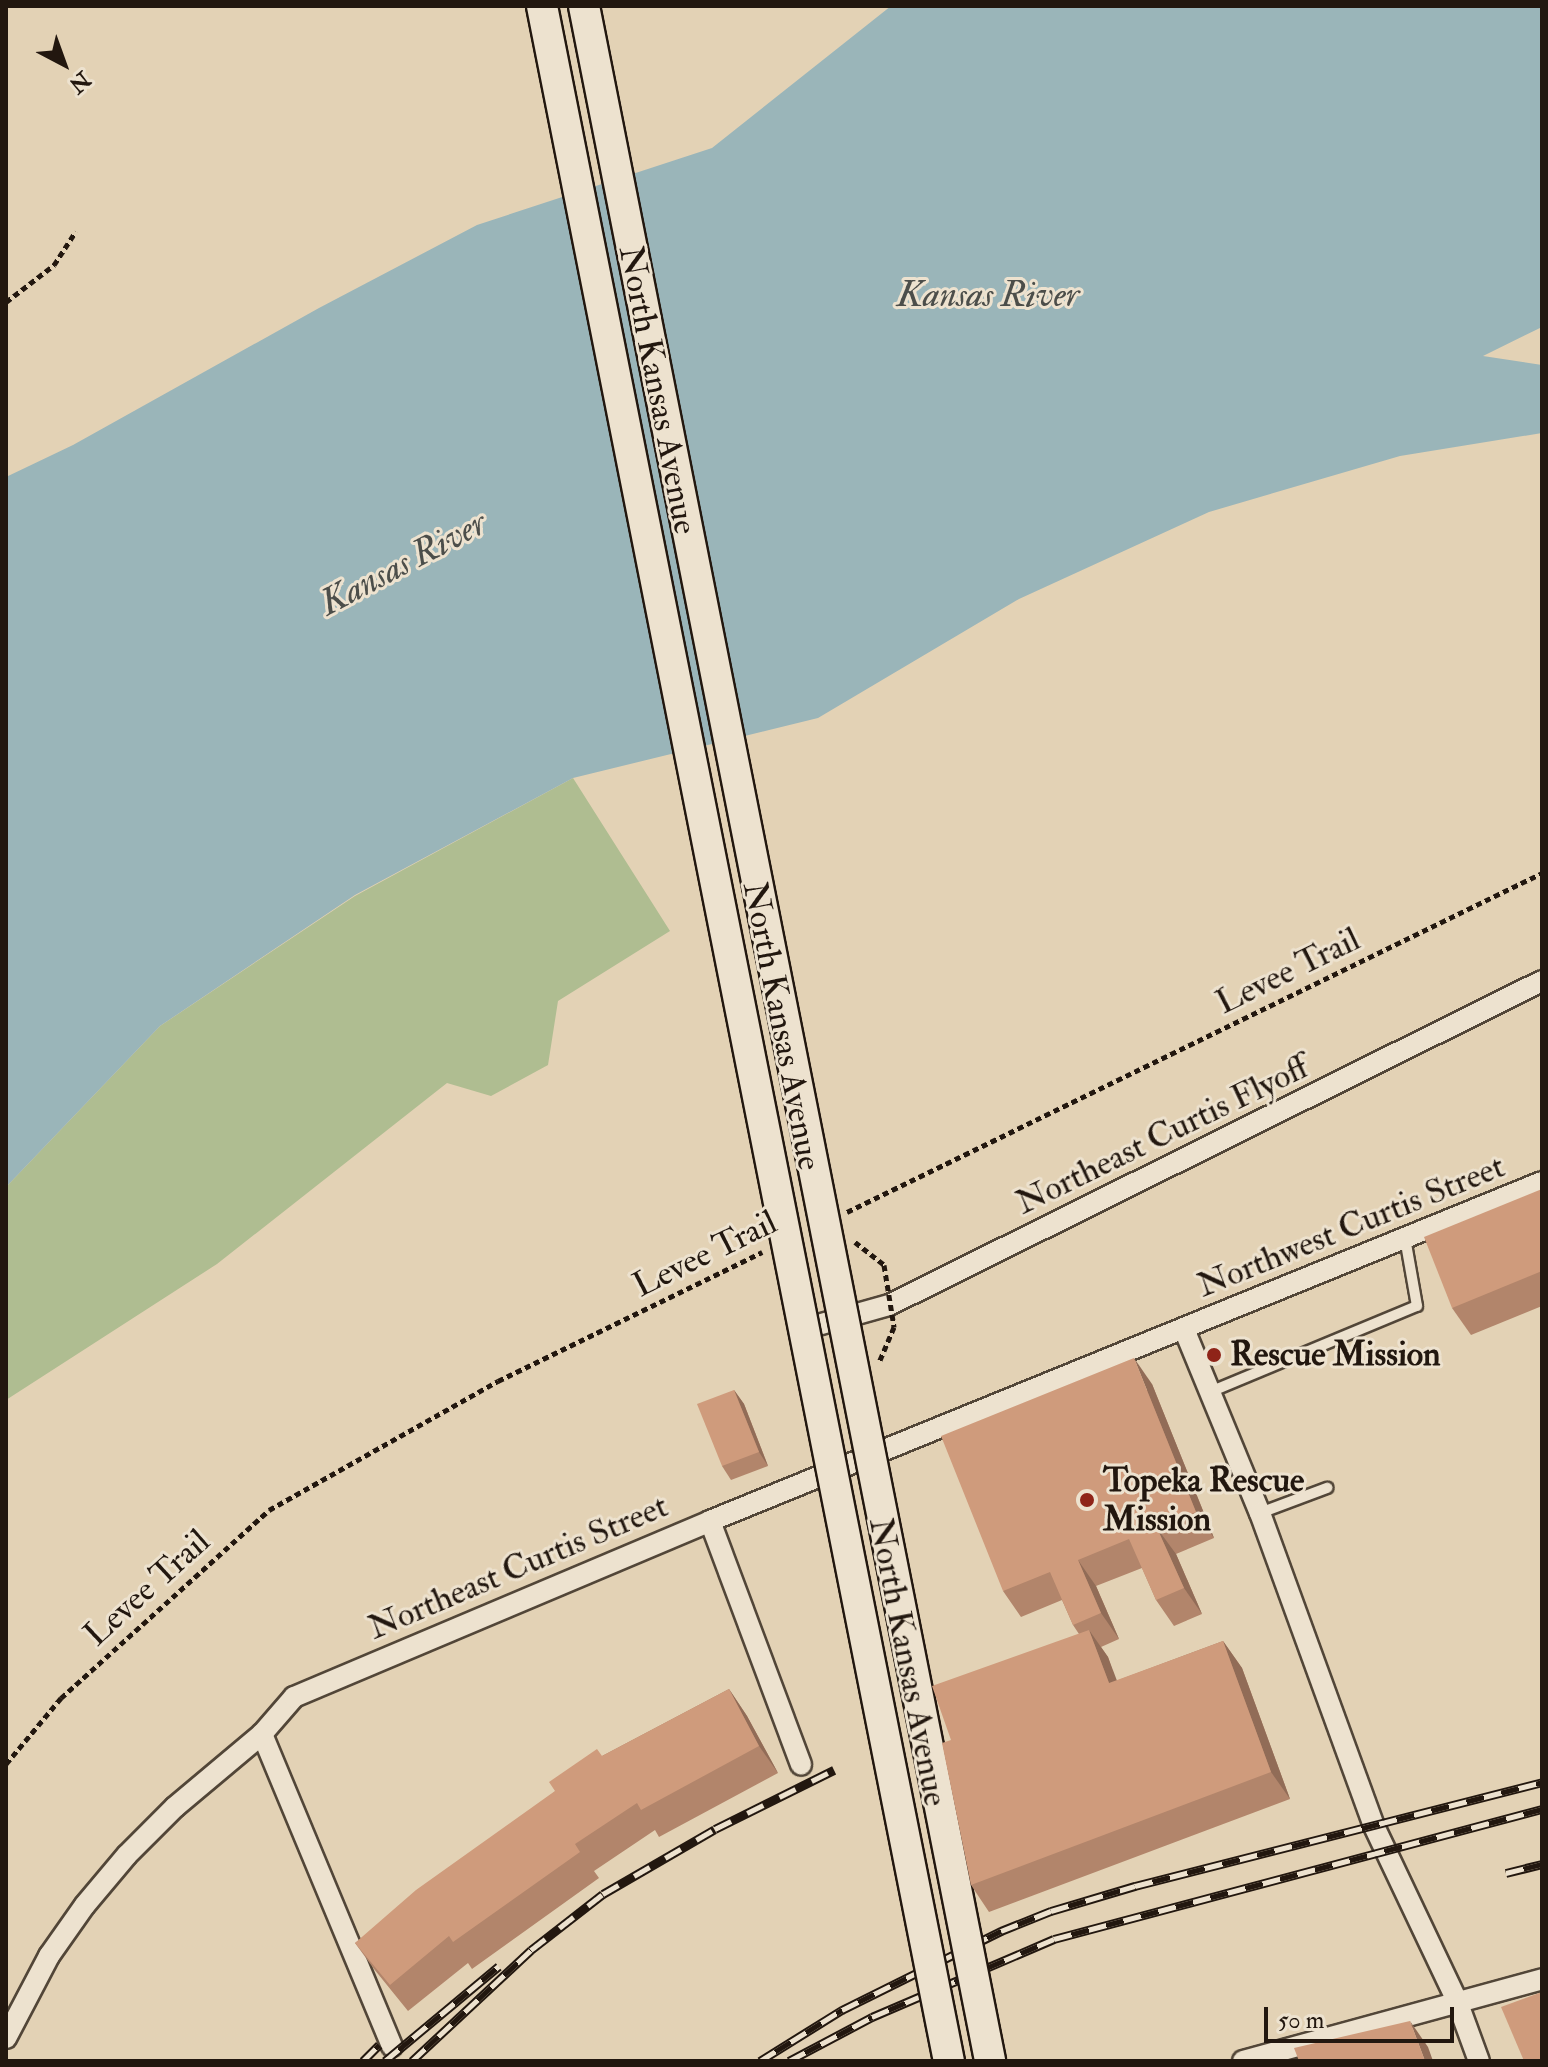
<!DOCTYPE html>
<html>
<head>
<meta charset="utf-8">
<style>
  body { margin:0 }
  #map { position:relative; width:1548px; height:2067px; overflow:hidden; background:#e3d2b5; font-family:"IM FELL Double Pica",serif }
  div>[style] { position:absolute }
  .green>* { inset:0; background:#afbd91 }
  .water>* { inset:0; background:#9ab5b9 }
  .path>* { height:5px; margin-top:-2.5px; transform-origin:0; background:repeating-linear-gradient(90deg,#22170f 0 6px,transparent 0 10px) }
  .roads { filter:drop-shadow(2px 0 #524638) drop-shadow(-2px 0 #524638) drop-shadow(0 2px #524638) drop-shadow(0 -2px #524638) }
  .service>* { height:10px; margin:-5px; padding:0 5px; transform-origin:5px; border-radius:5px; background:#ede2cf }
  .minor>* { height:20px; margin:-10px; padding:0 10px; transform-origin:10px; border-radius:10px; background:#ede2cf }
  .rail>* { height:9px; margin-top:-4.5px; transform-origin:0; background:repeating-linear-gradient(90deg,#ede2cf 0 18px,#22170f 0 36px); box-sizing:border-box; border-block:2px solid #22170f }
  .path-bridge>* { height:5px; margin-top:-2.5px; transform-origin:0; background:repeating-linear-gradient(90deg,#22170f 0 6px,transparent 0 10px) }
  .bridges { filter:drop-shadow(2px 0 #22170f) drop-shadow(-2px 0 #22170f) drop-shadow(0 2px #22170f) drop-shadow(0 -2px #22170f) }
  .secondary-bridge>* { height:30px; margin:-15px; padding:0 15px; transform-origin:15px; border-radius:15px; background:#ede2cf }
  .wall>* { inset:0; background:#b2856b }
  .shaded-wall>* { inset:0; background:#916c57 }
  .building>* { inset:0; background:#cf9b7c }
  .dots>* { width:22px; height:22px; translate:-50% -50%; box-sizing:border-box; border:4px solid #ede2cf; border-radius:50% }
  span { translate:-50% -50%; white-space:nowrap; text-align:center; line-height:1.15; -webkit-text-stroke:6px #ede2cf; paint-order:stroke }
  .street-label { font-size:34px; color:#22170f }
  .poi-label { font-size:34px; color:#22170f; font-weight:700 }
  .left { translate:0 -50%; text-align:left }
  .water-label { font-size:36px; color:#4c4e4a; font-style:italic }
  .frame { position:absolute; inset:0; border:8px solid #22170f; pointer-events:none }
  .north { position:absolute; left:24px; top:24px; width:80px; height:80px; -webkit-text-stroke:6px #ede2cf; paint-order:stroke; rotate:139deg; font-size:22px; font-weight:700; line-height:32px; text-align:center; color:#22170f }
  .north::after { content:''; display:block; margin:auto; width:28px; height:36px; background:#22170f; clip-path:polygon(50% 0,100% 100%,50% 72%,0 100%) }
  .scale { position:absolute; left:1264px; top:2007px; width:190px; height:36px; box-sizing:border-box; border:4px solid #22170f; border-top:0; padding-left:10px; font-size:24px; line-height:28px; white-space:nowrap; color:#22170f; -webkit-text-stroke:6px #ede2cf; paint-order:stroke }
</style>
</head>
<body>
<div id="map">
  <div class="green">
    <div style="clip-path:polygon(573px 778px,670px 931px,558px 1001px,548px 1065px,491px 1096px,447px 1083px,217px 1264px,6px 1400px,6px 1187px,160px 1026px,355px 896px)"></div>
  </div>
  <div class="water">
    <div style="clip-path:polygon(891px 6px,1542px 6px,1542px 327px,1483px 356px,1542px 365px,1542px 433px,1400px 456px,1209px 512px,1019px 599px,818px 718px,573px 778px,355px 895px,160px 1026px,6px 1187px,6px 477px,73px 445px,319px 308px,477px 225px,712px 148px)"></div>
  </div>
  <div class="path">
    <div style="left:6px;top:302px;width:61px;rotate:-37.6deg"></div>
    <div style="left:54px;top:265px;width:40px;rotate:-57.1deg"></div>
    <div style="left:847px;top:1212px;width:773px;rotate:-26deg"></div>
    <div style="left:6px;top:1764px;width:86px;rotate:-50.2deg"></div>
    <div style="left:61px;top:1698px;width:280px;rotate:-42.1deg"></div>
    <div style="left:269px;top:1510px;width:263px;rotate:-29.4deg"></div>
    <div style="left:498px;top:1381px;width:294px;rotate:-26deg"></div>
  </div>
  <div class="roads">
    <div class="service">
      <div style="left:1210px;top:1392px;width:224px;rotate:-22.6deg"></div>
      <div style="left:1417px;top:1306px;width:69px;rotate:-100deg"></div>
      <div style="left:1260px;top:1513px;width:72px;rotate:-20.5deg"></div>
    </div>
    <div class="minor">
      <div style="left:804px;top:1329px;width:88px;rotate:-15.8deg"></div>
      <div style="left:889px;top:1305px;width:729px;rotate:-26.39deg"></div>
      <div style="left:1184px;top:1329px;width:199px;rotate:67.6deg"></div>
      <div style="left:1260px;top:1513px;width:331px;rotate:70deg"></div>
      <div style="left:1373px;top:1824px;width:196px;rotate:64.6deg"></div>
      <div style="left:1457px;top:2001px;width:64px;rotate:69.9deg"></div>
      <div style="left:710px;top:1521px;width:260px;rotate:69.5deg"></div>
      <div style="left:262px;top:1734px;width:338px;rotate:67.4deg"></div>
      <div style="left:6px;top:2038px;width:93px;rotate:-62.3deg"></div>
      <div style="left:49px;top:1956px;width:62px;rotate:-54.8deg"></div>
      <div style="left:85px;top:1905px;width:65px;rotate:-50deg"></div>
      <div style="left:127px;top:1855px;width:68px;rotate:-45deg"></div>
      <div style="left:175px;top:1807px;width:114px;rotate:-40deg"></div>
      <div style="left:262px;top:1734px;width:49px;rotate:-49.1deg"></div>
      <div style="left:294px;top:1697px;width:452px;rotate:-22.9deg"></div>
      <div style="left:710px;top:1521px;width:898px;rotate:-22.17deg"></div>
      <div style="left:1243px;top:2061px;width:310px;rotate:-15.3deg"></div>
    </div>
  </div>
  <div class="rail">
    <div style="left:1506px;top:1873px;width:37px;rotate:-14deg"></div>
    <div style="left:363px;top:2061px;width:23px;rotate:-45deg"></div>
    <div style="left:385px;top:2061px;width:148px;rotate:-39.8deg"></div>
    <div style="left:412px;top:2061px;width:163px;rotate:-43deg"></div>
    <div style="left:531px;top:1950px;width:91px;rotate:-37.9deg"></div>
    <div style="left:603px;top:1894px;width:129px;rotate:-30.1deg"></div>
    <div style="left:715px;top:1829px;width:133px;rotate:-26.4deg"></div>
    <div style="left:760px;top:2061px;width:97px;rotate:-31.9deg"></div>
    <div style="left:842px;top:2010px;width:178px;rotate:-26.4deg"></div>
    <div style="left:1001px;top:1931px;width:54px;rotate:-21.8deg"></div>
    <div style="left:1051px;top:1911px;width:88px;rotate:-16.6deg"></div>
    <div style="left:1135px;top:1886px;width:420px;rotate:-14.3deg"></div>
    <div style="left:789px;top:2061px;width:94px;rotate:-27.9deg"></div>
    <div style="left:872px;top:2017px;width:198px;rotate:-23.2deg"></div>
    <div style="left:1054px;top:1939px;width:505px;rotate:-14.92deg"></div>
  </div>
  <div class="path-bridge">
    <div style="left:855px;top:1242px;width:37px;rotate:38deg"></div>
    <div style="left:884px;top:1265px;width:63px;rotate:80.8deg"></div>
    <div style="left:894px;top:1327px;width:38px;rotate:113deg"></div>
  </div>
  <div class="bridges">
    <div class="secondary-bridge">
      <div style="left:542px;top:6px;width:2095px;rotate:78.8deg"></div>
      <div style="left:584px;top:6px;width:2095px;rotate:78.82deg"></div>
    </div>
  </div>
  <div class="wall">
    <div style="clip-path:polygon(1542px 1189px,1542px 1306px,1471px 1335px,1452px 1308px)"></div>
    <div style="clip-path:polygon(1152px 1384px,1214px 1538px,1176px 1554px,1202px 1614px,1174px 1626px,1156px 1600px,1142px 1568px,1096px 1586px,1119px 1639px,1101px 1647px,1108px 1657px,1116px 1681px,1223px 1641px,1242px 1668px,1290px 1799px,989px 1912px,971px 1885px,951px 1740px,1079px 1634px,1073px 1625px,1062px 1600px,1021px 1617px,1003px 1591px)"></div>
    <div style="clip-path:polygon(734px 1390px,744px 1404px,768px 1466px,731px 1480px,722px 1466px)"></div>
    <div style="clip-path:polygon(729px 1689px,747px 1716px,778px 1773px,659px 1837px,655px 1830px,594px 1871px,599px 1878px,472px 1969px,468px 1963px,408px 2011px,374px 1969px,355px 1943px,602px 1756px)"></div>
  </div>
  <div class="shaded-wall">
    <div style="clip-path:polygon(1134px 1358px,1152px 1384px,1214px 1538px,1196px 1512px)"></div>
    <div style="clip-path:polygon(734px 1390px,744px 1404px,768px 1466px,759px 1452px)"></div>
    <div style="clip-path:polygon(1157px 1528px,1176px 1554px,1202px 1614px,1184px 1588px)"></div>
    <div style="clip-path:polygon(1078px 1560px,1096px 1586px,1119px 1639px,1101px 1613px)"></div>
    <div style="clip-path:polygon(1089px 1630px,1108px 1657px,1128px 1710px,1109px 1683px)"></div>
    <div style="clip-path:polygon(1223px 1641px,1242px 1668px,1290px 1799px,1271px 1772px)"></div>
    <div style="clip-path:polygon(729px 1689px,747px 1716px,778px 1773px,759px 1746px)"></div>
    <div style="clip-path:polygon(1410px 2021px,1428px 2047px,1433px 2061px,1425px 2061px)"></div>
  </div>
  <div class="building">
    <div style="clip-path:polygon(1542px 1189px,1542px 1271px,1452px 1308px,1424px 1237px)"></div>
    <div style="clip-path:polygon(1134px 1358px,1196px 1512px,1157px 1528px,1184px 1588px,1156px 1600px,1129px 1539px,1078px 1560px,1101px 1613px,1073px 1625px,1050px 1572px,1003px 1591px,941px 1436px)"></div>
    <div style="clip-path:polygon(734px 1390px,759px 1452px,722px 1466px,697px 1404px)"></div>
    <div style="clip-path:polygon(1089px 1630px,1109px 1683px,1223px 1641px,1271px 1772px,971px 1885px,942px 1743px,951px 1740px,932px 1686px)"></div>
    <div style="clip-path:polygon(729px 1689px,759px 1746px,641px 1810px,637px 1803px,575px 1844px,580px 1852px,453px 1942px,449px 1936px,390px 1985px,355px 1943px,416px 1890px,555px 1791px,549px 1782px,597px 1749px,602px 1756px)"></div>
    <div style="clip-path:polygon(1542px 1992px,1542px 2061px,1524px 2061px,1501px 2007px)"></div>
    <div style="clip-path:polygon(1410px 2021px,1425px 2061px,1299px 2061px,1294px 2048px)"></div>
  </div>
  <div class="dots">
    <div style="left:1214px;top:1355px;background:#8f2418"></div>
    <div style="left:1087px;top:1500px;background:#8f2418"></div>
  </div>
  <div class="street-label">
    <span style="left:658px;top:390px;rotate:79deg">North Kansas Avenue</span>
    <span style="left:1288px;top:971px;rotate:-26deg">Levee Trail</span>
    <span style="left:782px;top:1026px;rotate:79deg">North Kansas Avenue</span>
    <span style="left:1162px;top:1135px;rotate:-26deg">Northeast Curtis Flyoff</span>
    <span style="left:1351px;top:1226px;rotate:-22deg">Northwest Curtis Street</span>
    <span style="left:705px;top:1254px;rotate:-26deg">Levee Trail</span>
    <span style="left:518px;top:1567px;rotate:-23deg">Northeast Curtis Street</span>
    <span style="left:147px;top:1588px;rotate:-42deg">Levee Trail</span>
    <span style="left:908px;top:1662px;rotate:79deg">North Kansas Avenue</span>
  </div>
  <div class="poi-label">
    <span class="left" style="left:1230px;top:1355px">Rescue Mission</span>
    <span class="left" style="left:1103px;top:1500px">Topeka Rescue<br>Mission</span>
  </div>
  <div class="water-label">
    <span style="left:988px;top:295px">Kansas River</span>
    <span style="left:403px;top:563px;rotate:-28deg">Kansas River</span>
  </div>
  <div class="frame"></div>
  <div class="north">N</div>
  <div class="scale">50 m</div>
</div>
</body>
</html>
